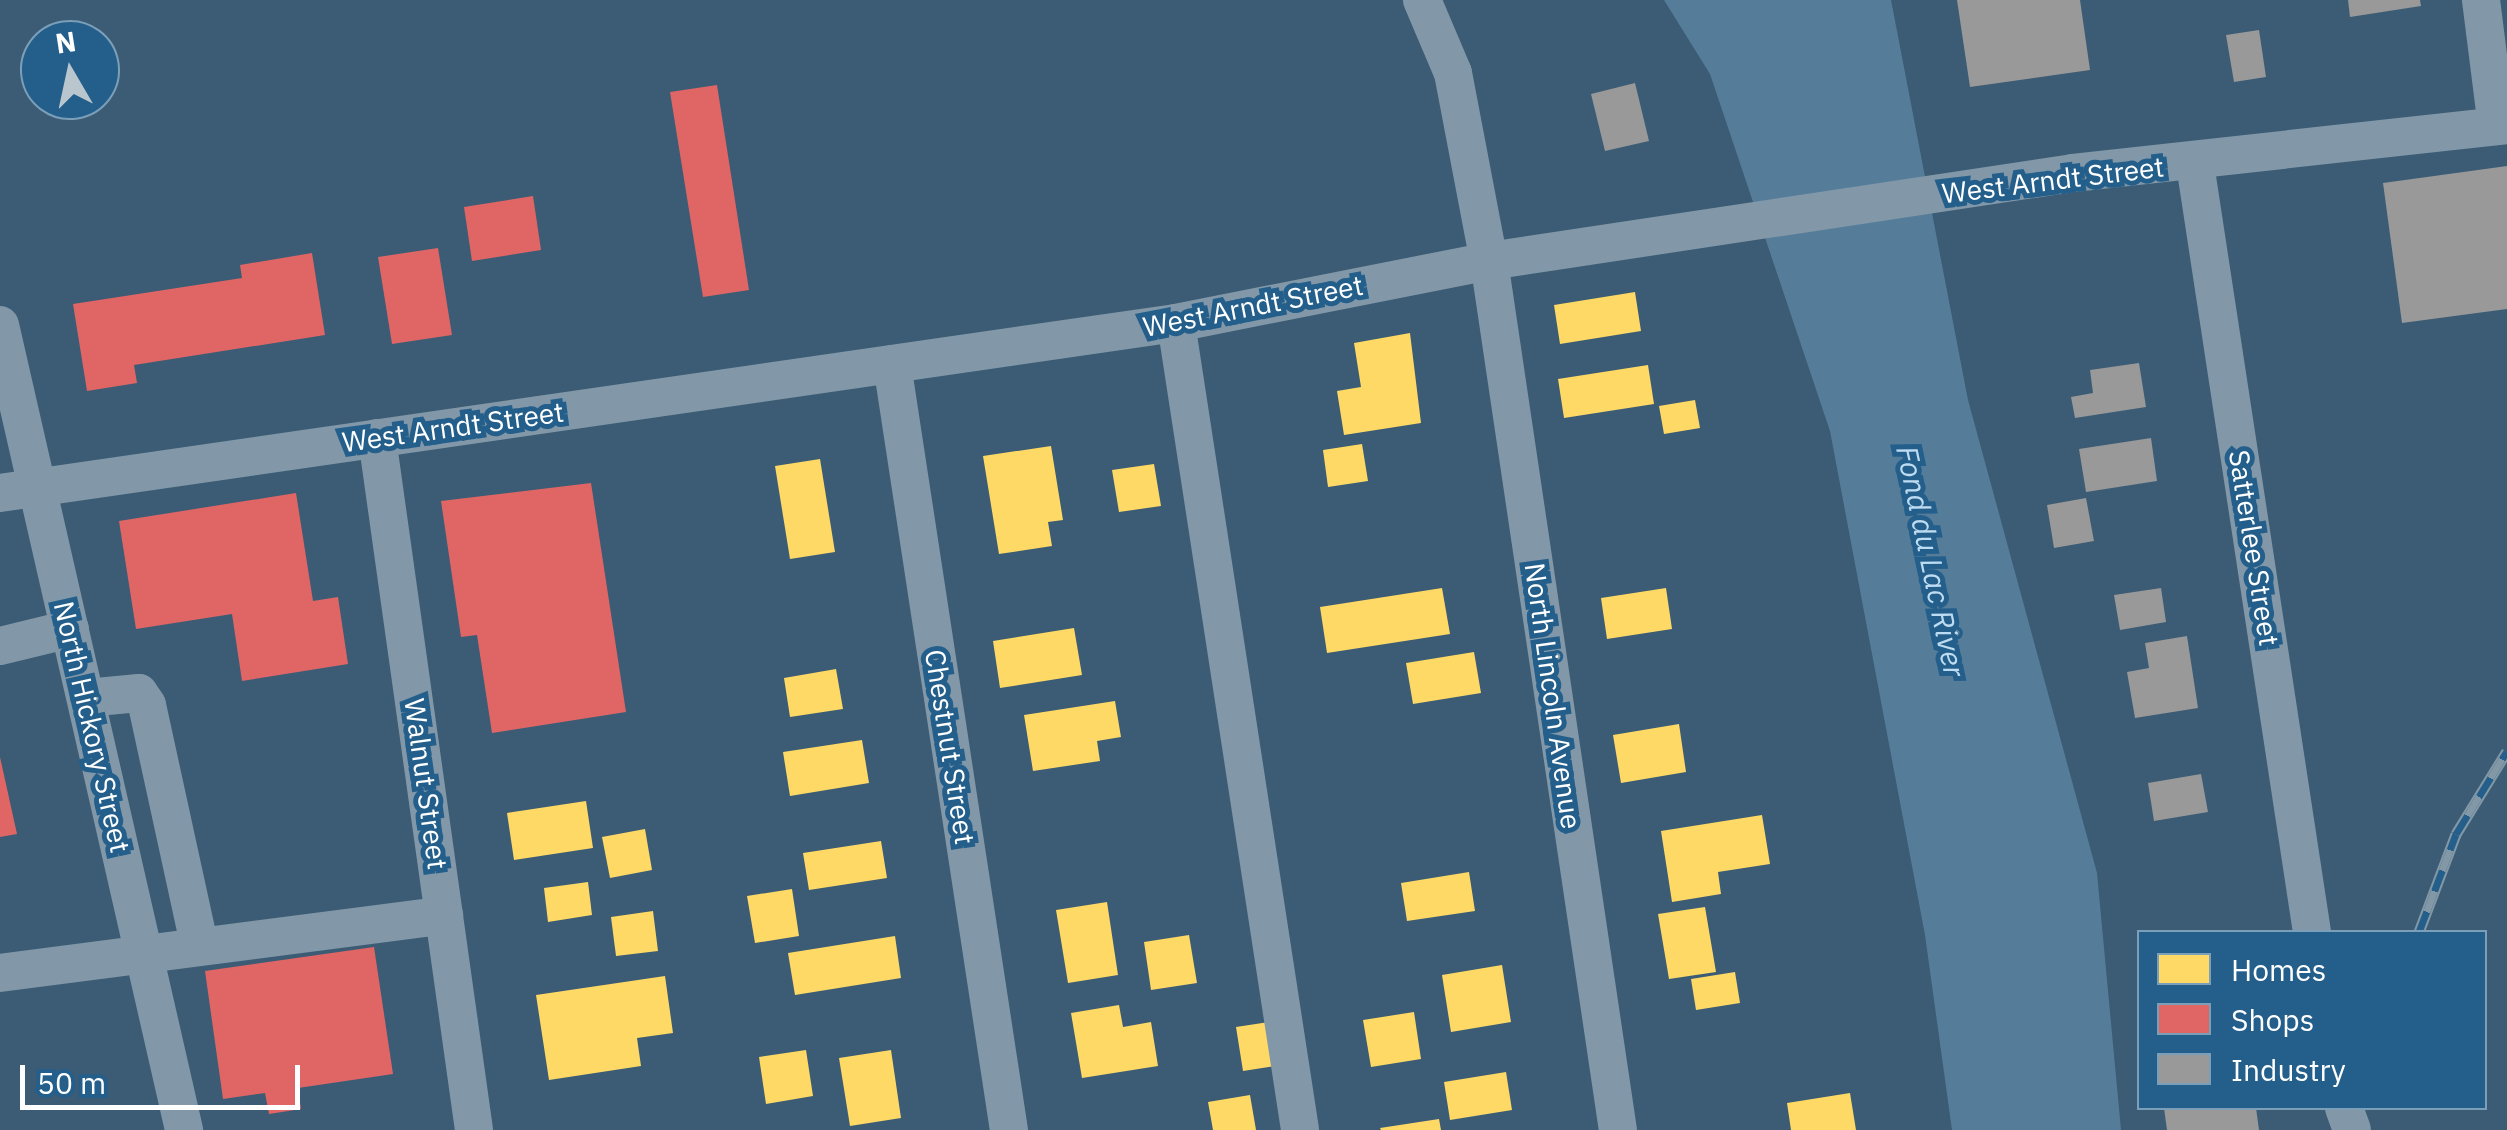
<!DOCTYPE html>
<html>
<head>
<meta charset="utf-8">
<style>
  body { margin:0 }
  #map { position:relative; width:2507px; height:1130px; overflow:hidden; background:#3b5c74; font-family:"IBM Plex Sans",sans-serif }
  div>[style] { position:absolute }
  .water>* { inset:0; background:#557d9a }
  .homes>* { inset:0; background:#ffd966 }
  .shops>* { inset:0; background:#e06666 }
  .industry>* { inset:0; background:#999 }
  .minor>* { height:38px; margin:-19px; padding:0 19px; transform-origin:19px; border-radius:19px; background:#8298a8 }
  .rail>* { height:11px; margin-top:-5.5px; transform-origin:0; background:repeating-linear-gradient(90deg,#245f8b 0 22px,#8298a7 0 44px); box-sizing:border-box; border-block:2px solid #8298a7 }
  span { translate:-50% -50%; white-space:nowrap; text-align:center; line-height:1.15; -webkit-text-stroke:10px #245f8b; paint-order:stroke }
  .street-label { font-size:28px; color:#fff }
  .water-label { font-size:30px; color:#bedcf1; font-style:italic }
  .legend { position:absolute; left:2137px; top:930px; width:350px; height:180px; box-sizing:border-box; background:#245f8b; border:2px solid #7c9fb9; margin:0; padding:12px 18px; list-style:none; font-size:30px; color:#fff }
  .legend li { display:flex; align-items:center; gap:20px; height:50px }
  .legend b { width:50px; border:2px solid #7c9fb9 }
  .north { position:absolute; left:20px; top:20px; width:100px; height:100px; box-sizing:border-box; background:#245f8b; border:2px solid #7c9fb9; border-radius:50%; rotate:351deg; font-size:28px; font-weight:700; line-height:40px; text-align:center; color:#fff }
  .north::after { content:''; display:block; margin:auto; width:35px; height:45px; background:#bac6ce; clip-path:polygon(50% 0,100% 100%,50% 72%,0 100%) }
  .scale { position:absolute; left:20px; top:1065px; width:280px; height:45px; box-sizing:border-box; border:5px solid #fff; border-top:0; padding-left:12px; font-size:30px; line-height:35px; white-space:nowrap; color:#fff; -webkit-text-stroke:8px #245f8b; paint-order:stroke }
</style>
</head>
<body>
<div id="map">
  <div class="water">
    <div style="clip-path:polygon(1664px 0,1891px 0,1968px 400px,2097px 873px,2121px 1130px,1952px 1130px,1925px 935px,1830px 431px,1710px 74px)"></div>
  </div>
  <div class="homes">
    <div style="clip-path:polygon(1635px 292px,1641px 331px,1560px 344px,1554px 305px)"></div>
    <div style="clip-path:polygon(1410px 333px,1421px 423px,1344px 435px,1337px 391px,1361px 387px,1354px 343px)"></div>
    <div style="clip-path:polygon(1648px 365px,1654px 404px,1564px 418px,1558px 379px)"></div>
    <div style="clip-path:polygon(1695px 400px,1700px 428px,1664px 434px,1659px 406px)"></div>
    <div style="clip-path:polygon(1362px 444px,1368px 481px,1328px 487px,1323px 450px)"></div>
    <div style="clip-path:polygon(1051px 446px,1063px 520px,1048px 522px,1052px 546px,999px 554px,983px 456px)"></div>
    <div style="clip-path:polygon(820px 459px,835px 552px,790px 559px,775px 466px)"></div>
    <div style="clip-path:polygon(1154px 464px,1161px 506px,1119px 512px,1112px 470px)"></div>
    <div style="clip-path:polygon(1442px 588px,1450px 634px,1327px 653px,1320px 607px)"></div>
    <div style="clip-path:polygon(1666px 588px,1672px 629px,1607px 639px,1601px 598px)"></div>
    <div style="clip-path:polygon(1074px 628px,1082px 675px,1000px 688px,993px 641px)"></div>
    <div style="clip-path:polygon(1474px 652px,1481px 693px,1413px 704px,1406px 663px)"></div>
    <div style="clip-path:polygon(836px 669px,843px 709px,790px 717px,784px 678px)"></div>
    <div style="clip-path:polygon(1115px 701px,1121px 737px,1097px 741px,1100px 761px,1033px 771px,1024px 715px)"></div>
    <div style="clip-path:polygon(1679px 724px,1686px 772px,1621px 783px,1613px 735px)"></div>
    <div style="clip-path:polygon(862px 740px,869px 783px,790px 796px,783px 752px)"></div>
    <div style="clip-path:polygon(586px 801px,593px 848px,514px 860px,507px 813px)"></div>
    <div style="clip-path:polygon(1762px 815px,1770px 864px,1718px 872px,1721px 894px,1672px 902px,1661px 831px)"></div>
    <div style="clip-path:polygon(645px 829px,652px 870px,610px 878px,602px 837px)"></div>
    <div style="clip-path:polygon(881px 841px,887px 878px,809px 890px,803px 853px)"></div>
    <div style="clip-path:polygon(1469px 872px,1475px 911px,1407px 921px,1401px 883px)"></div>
    <div style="clip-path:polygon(588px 882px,592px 915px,548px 922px,544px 888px)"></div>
    <div style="clip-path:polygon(792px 889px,799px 936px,755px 943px,747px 896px)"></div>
    <div style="clip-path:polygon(1107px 902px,1118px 975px,1068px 983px,1056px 910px)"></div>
    <div style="clip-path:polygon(1705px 907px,1716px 972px,1669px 979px,1658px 914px)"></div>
    <div style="clip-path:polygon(653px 911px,658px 951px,616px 956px,611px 917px)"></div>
    <div style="clip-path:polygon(1189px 935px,1197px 983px,1151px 990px,1144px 942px)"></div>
    <div style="clip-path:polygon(895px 936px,901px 978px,795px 995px,788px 953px)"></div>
    <div style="clip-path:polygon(1502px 965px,1511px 1022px,1451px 1032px,1442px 975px)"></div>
    <div style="clip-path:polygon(1735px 972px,1740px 1003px,1696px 1010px,1691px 979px)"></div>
    <div style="clip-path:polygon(665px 976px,673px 1033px,637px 1038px,641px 1066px,549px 1080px,536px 995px)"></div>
    <div style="clip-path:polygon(1119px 1005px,1123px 1027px,1151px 1022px,1158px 1066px,1082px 1078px,1071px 1013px)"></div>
    <div style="clip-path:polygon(1414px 1012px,1421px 1059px,1371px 1067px,1363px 1020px)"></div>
    <div style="clip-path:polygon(1269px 1022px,1276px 1066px,1243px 1071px,1236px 1027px)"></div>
    <div style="clip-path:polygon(806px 1050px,813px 1096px,766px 1104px,759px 1057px)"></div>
    <div style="clip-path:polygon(891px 1050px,901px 1118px,850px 1126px,839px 1058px)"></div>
    <div style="clip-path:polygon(1506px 1072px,1512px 1110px,1450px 1120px,1444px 1082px)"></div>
    <div style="clip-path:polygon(1850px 1093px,1856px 1130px,1791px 1130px,1787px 1103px)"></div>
    <div style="clip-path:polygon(1250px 1095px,1256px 1130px,1213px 1130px,1208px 1102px)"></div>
    <div style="clip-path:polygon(1439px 1119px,1441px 1130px,1381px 1130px,1380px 1128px)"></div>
  </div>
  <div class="shops">
    <div style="clip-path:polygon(717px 85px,749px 290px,703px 297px,670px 92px)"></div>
    <div style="clip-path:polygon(533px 196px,541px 250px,472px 261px,464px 207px)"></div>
    <div style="clip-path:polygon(438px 248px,452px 335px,392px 344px,378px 257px)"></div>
    <div style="clip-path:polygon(312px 253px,325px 335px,134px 365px,137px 383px,87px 391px,73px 304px,242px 278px,240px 265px)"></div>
    <div style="clip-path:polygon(591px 483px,626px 712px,492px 733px,477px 635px,461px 637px,441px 501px)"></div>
    <div style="clip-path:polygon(296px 493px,313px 601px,338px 597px,348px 664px,242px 681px,232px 614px,136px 629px,119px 521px)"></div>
    <div style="clip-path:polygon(0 757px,17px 834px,0 837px)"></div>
    <div style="clip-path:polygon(374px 947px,393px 1074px,298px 1088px,301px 1109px,269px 1114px,265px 1093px,223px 1099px,205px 971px)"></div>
  </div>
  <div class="industry">
    <div style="clip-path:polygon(1957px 0,2080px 0,2090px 70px,1970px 87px)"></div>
    <div style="clip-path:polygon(2348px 0,2420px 0,2421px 6px,2350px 17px)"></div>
    <div style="clip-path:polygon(2259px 30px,2266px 77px,2234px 82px,2226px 35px)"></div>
    <div style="clip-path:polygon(1635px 83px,1649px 141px,1605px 151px,1591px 94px)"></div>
    <div style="clip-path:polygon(2507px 166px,2507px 309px,2402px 323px,2383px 183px)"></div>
    <div style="clip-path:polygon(2139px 363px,2146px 407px,2075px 418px,2071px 397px,2093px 393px,2090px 370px)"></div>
    <div style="clip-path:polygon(2151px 438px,2157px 481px,2086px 492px,2079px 449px)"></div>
    <div style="clip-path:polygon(2086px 498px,2094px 541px,2054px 548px,2047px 505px)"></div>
    <div style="clip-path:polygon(2161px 588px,2166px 622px,2120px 630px,2114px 595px)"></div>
    <div style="clip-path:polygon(2187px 636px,2198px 708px,2135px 718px,2127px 672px,2149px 668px,2145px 643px)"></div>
    <div style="clip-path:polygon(2201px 774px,2208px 812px,2154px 821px,2148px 783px)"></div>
    <div style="clip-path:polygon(2164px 1108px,2256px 1108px,2259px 1130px,2167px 1130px)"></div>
  </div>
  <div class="minor">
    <div style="left:1422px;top:0;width:79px;rotate:67deg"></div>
    <div style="left:1453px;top:73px;width:191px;rotate:79.2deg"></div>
    <div style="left:1489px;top:261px;width:879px;rotate:81.56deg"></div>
    <div style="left:2481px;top:0;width:127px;rotate:82.8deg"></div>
    <div style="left:2195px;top:164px;width:777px;rotate:81.34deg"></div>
    <div style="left:1176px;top:323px;width:816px;rotate:81.26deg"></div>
    <div style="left:0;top:325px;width:826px;rotate:77.12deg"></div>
    <div style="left:892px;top:364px;width:775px;rotate:81.32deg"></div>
    <div style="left:377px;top:438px;width:699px;rotate:82.02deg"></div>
    <div style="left:0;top:493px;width:1188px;rotate:-8.23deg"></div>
    <div style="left:1176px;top:323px;width:319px;rotate:-11.2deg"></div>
    <div style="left:1489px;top:261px;width:591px;rotate:-8.57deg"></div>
    <div style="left:2073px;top:173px;width:437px;rotate:-6.3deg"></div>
    <div style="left:0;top:646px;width:72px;rotate:-13.7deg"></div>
    <div style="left:86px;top:698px;width:53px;rotate:-5.4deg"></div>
    <div style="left:139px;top:693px;width:14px;rotate:56deg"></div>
    <div style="left:147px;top:705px;width:245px;rotate:77.7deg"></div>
    <div style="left:0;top:973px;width:448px;rotate:-7.4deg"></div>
    <div style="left:2344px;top:1108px;width:23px;rotate:70deg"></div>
  </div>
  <div class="rail">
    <div style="left:2419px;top:932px;width:105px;rotate:-69.3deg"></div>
    <div style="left:2456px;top:834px;width:97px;rotate:-58.4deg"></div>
  </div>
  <div class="street-label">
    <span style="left:2053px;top:180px;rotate:-7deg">West Arndt Street</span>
    <span style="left:1253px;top:306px;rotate:-11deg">West Arndt Street</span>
    <span style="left:453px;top:427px;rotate:-8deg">West Arndt Street</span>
    <span style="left:2254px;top:548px;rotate:81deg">Satterlee Street</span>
    <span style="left:1553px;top:696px;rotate:82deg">North Lincoln Avenue</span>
    <span style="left:92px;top:727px;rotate:77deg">North Hickory Street</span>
    <span style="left:950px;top:747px;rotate:81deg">Chestnut Street</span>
    <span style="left:426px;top:784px;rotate:82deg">Walnut Street</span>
  </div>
  <div class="water-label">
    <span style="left:1931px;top:561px;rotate:78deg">Fond du Lac River</span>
  </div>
  <ul class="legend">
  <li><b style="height:28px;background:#ffd966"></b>Homes</li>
  <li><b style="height:28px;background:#e06666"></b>Shops</li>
  <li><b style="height:28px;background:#999"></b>Industry</li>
  </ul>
  <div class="north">N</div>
  <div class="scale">50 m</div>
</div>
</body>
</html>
